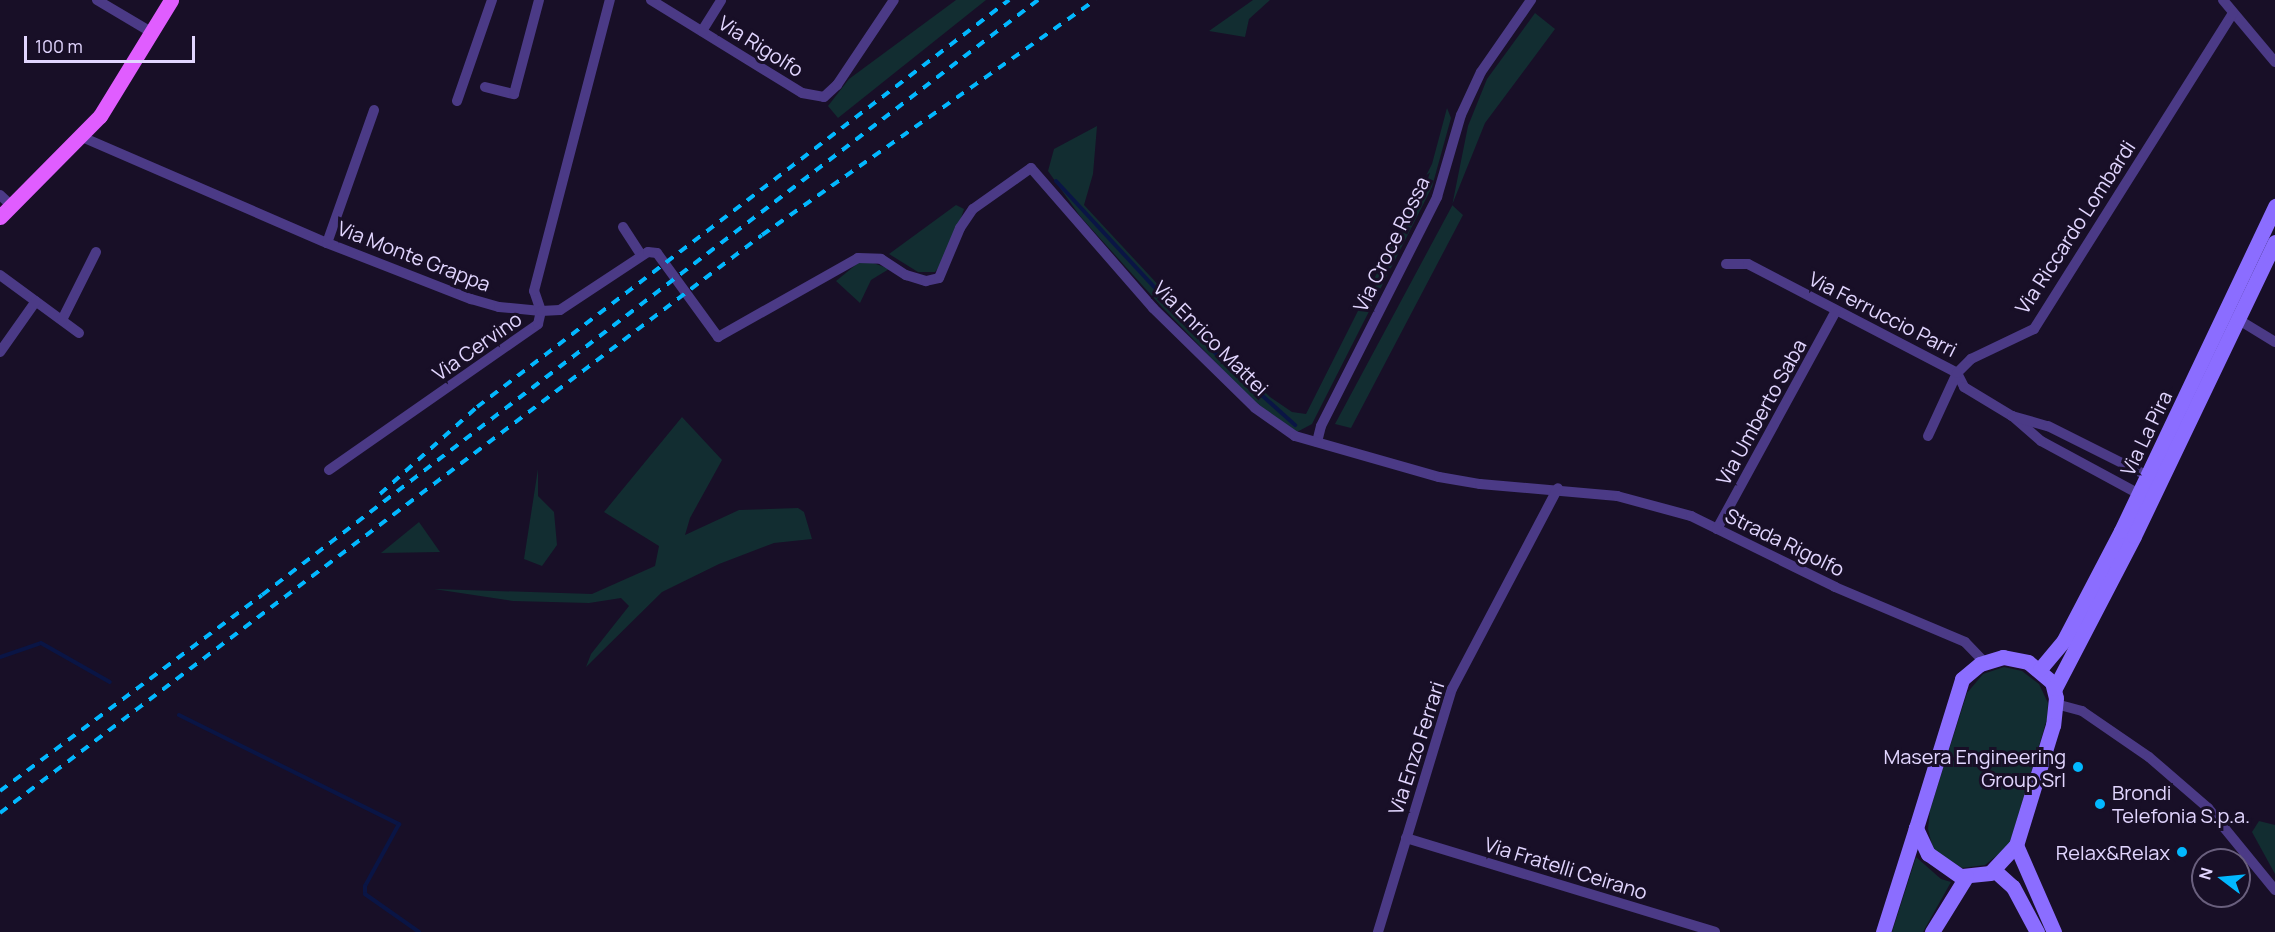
<!DOCTYPE html>
<html>
<head>
<meta charset="utf-8">
<style>
  body { margin:0 }
  #map { position:relative; width:2275px; height:932px; overflow:hidden; background:#180f27; font-family:Manrope,sans-serif }
  div>[style] { position:absolute }
  .green>* { inset:0; background:#122d31 }
  .stream>* { height:4px; margin:-2px; padding:0 2px; transform-origin:2px; border-radius:2px; background:#0a1545 }
  .street>* { height:10px; margin:-5px; padding:0 5px; transform-origin:5px; border-radius:5px; background:#4b3a86 }
  .secondary>* { height:15px; margin:-7.5px; padding:0 7.5px; transform-origin:7.5px; border-radius:7.5px; background:#8b6dff }
  .primary>* { height:15px; margin:-7.5px; padding:0 7.5px; transform-origin:7.5px; border-radius:7.5px; background:#e05dff }
  .rail>* { height:4px; margin-top:-2px; transform-origin:0; background:repeating-linear-gradient(90deg,#02b8ff 0 9px,transparent 0 17px) }
  .dots>* { width:16px; height:16px; translate:-50% -50%; box-sizing:border-box; border:3px solid #180f27; border-radius:50% }
  span { translate:-50% -50%; white-space:nowrap; text-align:center; line-height:1.15; -webkit-text-stroke:6px #180f27; paint-order:stroke }
  .street-label { font-size:20px; color:#e2d6ff }
  .poi-label { font-size:20px; color:#e2d6ff }
  .right { translate:-100% -50%; text-align:right }
  .left { translate:0 -50%; text-align:left }
  .north { position:absolute; left:2191px; top:848px; width:60px; height:60px; box-sizing:border-box; background:#180f27; border:2px solid #695f7d; border-radius:50%; rotate:286deg; font-size:16px; font-weight:700; line-height:24px; text-align:center; color:#e2d6ff }
  .north::after { content:''; display:block; margin:auto; width:21px; height:27px; background:#02b8ff; clip-path:polygon(50% 0,100% 100%,50% 72%,0 100%) }
  .scale { position:absolute; left:24px; top:36px; width:171px; height:27px; box-sizing:border-box; border:3px solid #e2d6ff; border-top:0; padding-left:8px; font-size:18px; line-height:21px; white-space:nowrap; color:#e2d6ff; -webkit-text-stroke:4px #180f27; paint-order:stroke }
</style>
</head>
<body>
<div id="map">
  <div class="green">
    <div style="clip-path:polygon(956px 0,986px 0,838px 118px,828px 106px,849px 79px)"></div>
    <div style="clip-path:polygon(1253px 0,1270px 0,1249px 19px,1245px 37px,1209px 31px)"></div>
    <div style="clip-path:polygon(1535px 13px,1555px 29px,1485px 123px,1452px 205px,1463px 215px,1351px 428px,1335px 424px,1452px 206px,1468px 126px,1487px 79px)"></div>
    <div style="clip-path:polygon(1447px 108px,1451px 118px,1432px 187px,1312px 424px,1295px 433px,1261px 409px,1161px 306px,1080px 216px,1048px 171px,1054px 149px,1097px 126px,1093px 174px,1084px 205px,1176px 304px,1270px 397px,1292px 412px,1306px 414px,1432px 164px)"></div>
    <div style="clip-path:polygon(956px 205px,964px 209px,949px 254px,935px 272px,918px 272px,889px 254px)"></div>
    <div style="clip-path:polygon(871px 262px,889px 269px,871px 280px,860px 303px,836px 281px,858px 263px)"></div>
    <div style="clip-path:polygon(682px 417px,722px 460px,690px 518px,685px 535px,739px 510px,798px 508px,804px 512px,812px 539px,774px 543px,719px 564px,662px 592px,586px 667px,591px 654px,629px 606px,621px 598px,589px 603px,513px 601px,434px 589px,592px 594px,655px 566px,659px 546px,604px 512px)"></div>
    <div style="clip-path:polygon(538px 469px,538px 496px,554px 512px,557px 545px,542px 566px,524px 559px)"></div>
    <div style="clip-path:polygon(419px 522px,440px 552px,381px 553px)"></div>
    <div style="clip-path:polygon(2004px 667px,2022px 671px,2039px 684px,2048px 703px,2047px 719px,2009px 846px,1985px 865px,1962px 868px,1933px 849px,1928px 829px,1930px 810px,1967px 693px,1983px 674px)"></div>
    <div style="clip-path:polygon(2259px 821px,2275px 825px,2275px 874px,2252px 832px)"></div>
    <div style="clip-path:polygon(1916px 857px,1941px 879px,1951px 882px,1923px 932px,1892px 932px)"></div>
  </div>
  <div class="stream">
    <div style="left:1056px;top:181px;width:237px;rotate:47.2deg"></div>
    <div style="left:1217px;top:355px;width:105px;rotate:41.9deg"></div>
    <div style="left:0;top:657px;width:43px;rotate:-18.9deg"></div>
    <div style="left:41px;top:643px;width:79px;rotate:29.5deg"></div>
    <div style="left:179px;top:715px;width:246px;rotate:26.4deg"></div>
    <div style="left:399px;top:824px;width:71px;rotate:118.7deg"></div>
    <div style="left:365px;top:886px;width:8px;rotate:90deg"></div>
    <div style="left:365px;top:894px;width:66px;rotate:35.1deg"></div>
  </div>
  <div class="street">
    <div style="left:97px;top:0;width:63px;rotate:30.7deg"></div>
    <div style="left:651px;top:0;width:177px;rotate:31.6deg"></div>
    <div style="left:802px;top:93px;width:22px;rotate:10deg"></div>
    <div style="left:824px;top:97px;width:18px;rotate:-43deg"></div>
    <div style="left:837px;top:85px;width:102px;rotate:-56.2deg"></div>
    <div style="left:2223px;top:0;width:81px;rotate:50deg"></div>
    <div style="left:702px;top:31px;width:36px;rotate:-58deg"></div>
    <div style="left:485px;top:87px;width:30px;rotate:14deg"></div>
    <div style="left:514px;top:94px;width:97px;rotate:-75.1deg"></div>
    <div style="left:457px;top:101px;width:107px;rotate:-70.9deg"></div>
    <div style="left:82px;top:137px;width:267px;rotate:23.4deg"></div>
    <div style="left:327px;top:243px;width:155px;rotate:21.3deg"></div>
    <div style="left:471px;top:299px;width:29px;rotate:16deg"></div>
    <div style="left:499px;top:307px;width:42px;rotate:5.4deg"></div>
    <div style="left:541px;top:311px;width:21px;rotate:-109deg"></div>
    <div style="left:534px;top:291px;width:301px;rotate:-75.4deg"></div>
    <div style="left:0;top:195px;width:16px;rotate:43deg"></div>
    <div style="left:623px;top:227px;width:33px;rotate:57deg"></div>
    <div style="left:327px;top:243px;width:141px;rotate:-70.5deg"></div>
    <div style="left:1726px;top:264px;width:22px"></div>
    <div style="left:1748px;top:264px;width:236px;rotate:27.5deg"></div>
    <div style="left:1957px;top:373px;width:16px;rotate:63deg"></div>
    <div style="left:1964px;top:387px;width:56px;rotate:31.1deg"></div>
    <div style="left:0;top:275px;width:98px;rotate:36.3deg"></div>
    <div style="left:62px;top:320px;width:76px;rotate:-63.4deg"></div>
    <div style="left:2239px;top:320px;width:42px;rotate:31.4deg"></div>
    <div style="left:0;top:352px;width:62px;rotate:-54.8deg"></div>
    <div style="left:1928px;top:436px;width:69px;rotate:-65.3deg"></div>
    <div style="left:1957px;top:373px;width:20px;rotate:-45deg"></div>
    <div style="left:1971px;top:359px;width:70px;rotate:-25.5deg"></div>
    <div style="left:2034px;top:329px;width:373px;rotate:-57.8deg"></div>
    <div style="left:1317px;top:442px;width:16px;rotate:-76deg"></div>
    <div style="left:1321px;top:426px;width:257px;rotate:-63.1deg"></div>
    <div style="left:1437px;top:197px;width:85px;rotate:-73.7deg"></div>
    <div style="left:1461px;top:115px;width:47px;rotate:-65.1deg"></div>
    <div style="left:1481px;top:72px;width:88px;rotate:-55.2deg"></div>
    <div style="left:329px;top:470px;width:255px;rotate:-34.9deg"></div>
    <div style="left:538px;top:324px;width:13px;rotate:-77deg"></div>
    <div style="left:541px;top:311px;width:19px;rotate:-3deg"></div>
    <div style="left:560px;top:310px;width:105px;rotate:-33.4deg"></div>
    <div style="left:648px;top:252px;width:9px;rotate:6deg"></div>
    <div style="left:657px;top:253px;width:104px;rotate:54deg"></div>
    <div style="left:718px;top:337px;width:161px;rotate:-29.4deg"></div>
    <div style="left:858px;top:258px;width:23px;rotate:2deg"></div>
    <div style="left:881px;top:259px;width:30px;rotate:33deg"></div>
    <div style="left:906px;top:275px;width:21px;rotate:17deg"></div>
    <div style="left:926px;top:281px;width:13px;rotate:-13deg"></div>
    <div style="left:939px;top:278px;width:54px;rotate:-67.2deg"></div>
    <div style="left:960px;top:228px;width:23px;rotate:-56deg"></div>
    <div style="left:973px;top:209px;width:71px;rotate:-35.3deg"></div>
    <div style="left:1031px;top:168px;width:186px;rotate:48.9deg"></div>
    <div style="left:1153px;top:308px;width:143px;rotate:44.4deg"></div>
    <div style="left:1255px;top:408px;width:49px;rotate:35deg"></div>
    <div style="left:1295px;top:436px;width:150px;rotate:15.9deg"></div>
    <div style="left:1439px;top:477px;width:42px;rotate:9.7deg"></div>
    <div style="left:1480px;top:484px;width:138px;rotate:5deg"></div>
    <div style="left:1617px;top:496px;width:77px;rotate:15.1deg"></div>
    <div style="left:1691px;top:516px;width:161px;rotate:26.2deg"></div>
    <div style="left:1835px;top:587px;width:141px;rotate:22.9deg"></div>
    <div style="left:1965px;top:642px;width:28px;rotate:46deg"></div>
    <div style="left:2139px;top:494px;width:111px;rotate:-151.6deg"></div>
    <div style="left:2041px;top:441px;width:38px;rotate:-139deg"></div>
    <div style="left:2012px;top:416px;width:37px;rotate:16deg"></div>
    <div style="left:2048px;top:426px;width:112px;rotate:26.6deg"></div>
    <div style="left:1717px;top:529px;width:248px;rotate:-61.4deg"></div>
    <div style="left:2056px;top:704px;width:27px;rotate:15deg"></div>
    <div style="left:2082px;top:711px;width:81px;rotate:34.5deg"></div>
    <div style="left:2149px;top:757px;width:78px;rotate:40.8deg"></div>
    <div style="left:2208px;top:808px;width:106px;rotate:50.7deg"></div>
    <div style="left:1406px;top:838px;width:323px;rotate:16.9deg"></div>
    <div style="left:1378px;top:932px;width:254px;rotate:-73.1deg"></div>
    <div style="left:1452px;top:689px;width:227px;rotate:-62.2deg"></div>
  </div>
  <div class="secondary">
    <div style="left:2003px;top:657px;width:25px;rotate:11deg"></div>
    <div style="left:2028px;top:662px;width:31px;rotate:40deg"></div>
    <div style="left:2052px;top:682px;width:16px;rotate:76deg"></div>
    <div style="left:2056px;top:698px;width:27px;rotate:96deg"></div>
    <div style="left:2053px;top:725px;width:126px;rotate:107.1deg"></div>
    <div style="left:2016px;top:845px;width:38px;rotate:133deg"></div>
    <div style="left:1990px;top:873px;width:30px;rotate:174deg"></div>
    <div style="left:1960px;top:876px;width:39px;rotate:-145deg"></div>
    <div style="left:1928px;top:854px;width:29px;rotate:-115deg"></div>
    <div style="left:1916px;top:828px;width:156px;rotate:-72.8deg"></div>
    <div style="left:1962px;top:679px;width:23px;rotate:-40deg"></div>
    <div style="left:1980px;top:664px;width:24px;rotate:-17deg"></div>
    <div style="left:2040px;top:669px;width:38px;rotate:-50deg"></div>
    <div style="left:2064px;top:640px;width:123px;rotate:-62.4deg"></div>
    <div style="left:2121px;top:531px;width:360px;rotate:-64.6deg"></div>
    <div style="left:2055px;top:688px;width:171px;rotate:-62.5deg"></div>
    <div style="left:2134px;top:536px;width:326px;rotate:-64.4deg"></div>
    <div style="left:2016px;top:845px;width:95px;rotate:66.4deg"></div>
    <div style="left:1994px;top:870px;width:25px;rotate:42deg"></div>
    <div style="left:2013px;top:887px;width:51px;rotate:61.9deg"></div>
    <div style="left:1883px;top:932px;width:109px;rotate:-72.4deg"></div>
    <div style="left:1932px;top:932px;width:65px;rotate:-58.3deg"></div>
  </div>
  <div class="primary">
    <div style="left:0;top:217px;width:142px;rotate:-45.3deg"></div>
    <div style="left:100px;top:116px;width:136px;rotate:-58.5deg"></div>
  </div>
  <div class="rail">
    <div style="left:380px;top:494px;width:130px;rotate:-41.9deg"></div>
    <div style="left:477px;top:407px;width:670px;rotate:-37.42deg"></div>
    <div style="left:0;top:791px;width:327px;rotate:-36.8deg"></div>
    <div style="left:262px;top:595px;width:978px;rotate:-37.48deg"></div>
    <div style="left:0;top:813px;width:956px;rotate:-37.18deg"></div>
    <div style="left:762px;top:235px;width:408px;rotate:-35.2deg"></div>
  </div>
  <div class="dots">
    <div style="left:2078px;top:767px;background:#02b8ff"></div>
    <div style="left:2100px;top:804px;background:#02b8ff"></div>
    <div style="left:2182px;top:852px;background:#02b8ff"></div>
  </div>
  <div class="street-label">
    <span style="left:761px;top:46px;rotate:32deg">Via Rigolfo</span>
    <span style="left:2075px;top:227px;rotate:-57deg">Via Riccardo Lombardi</span>
    <span style="left:1391px;top:244px;rotate:-64deg">Via Croce Rossa</span>
    <span style="left:414px;top:256px;rotate:21deg">Via Monte Grappa</span>
    <span style="left:1883px;top:314px;rotate:27deg">Via Ferruccio Parri</span>
    <span style="left:1211px;top:338px;rotate:45deg">Via Enrico Mattei</span>
    <span style="left:477px;top:346px;rotate:-35deg">Via Cervino</span>
    <span style="left:1761px;top:412px;rotate:-61deg">Via Umberto Saba</span>
    <span style="left:2146px;top:433px;rotate:-64deg">Via La Pira</span>
    <span style="left:1785px;top:542px;rotate:26deg">Strada Rigolfo</span>
    <span style="left:1416px;top:748px;rotate:-72deg">Via Enzo Ferrari</span>
    <span style="left:1566px;top:868px;rotate:17deg">Via Fratelli Ceirano</span>
  </div>
  <div class="poi-label">
    <span class="right" style="left:2066px;top:768px">Masera Engineering<br>Group Srl</span>
    <span class="left" style="left:2112px;top:804px">Brondi<br>Telefonia S.p.a.</span>
    <span class="right" style="left:2170px;top:852px">Relax&amp;Relax</span>
  </div>
  <div class="north">N</div>
  <div class="scale">100 m</div>
</div>
</body>
</html>
